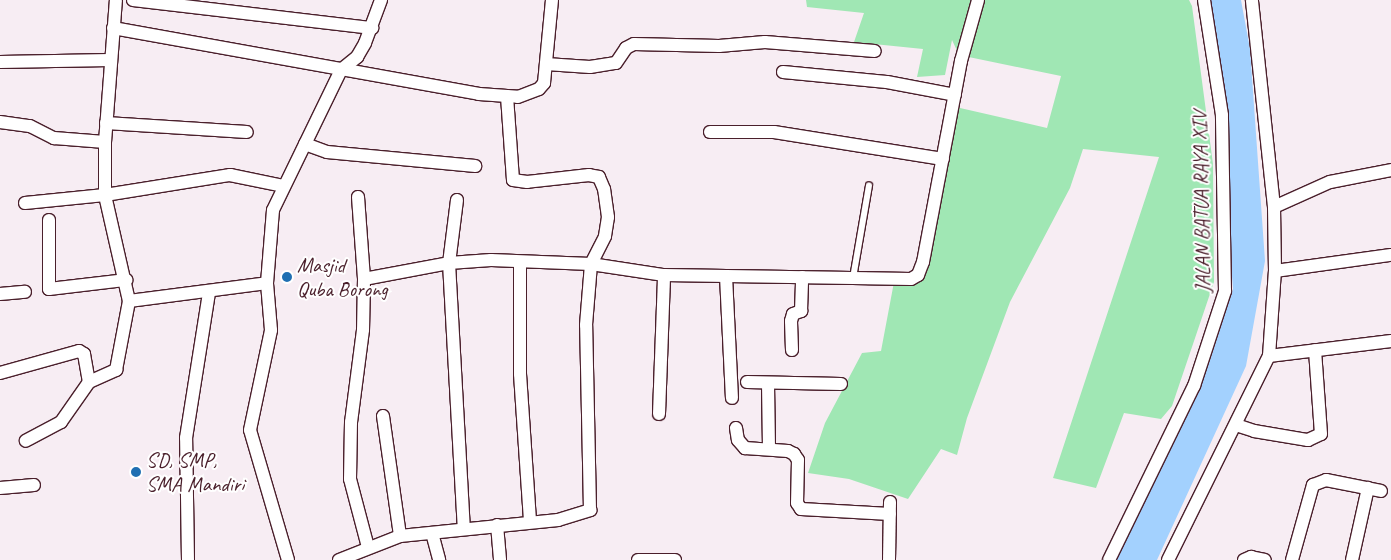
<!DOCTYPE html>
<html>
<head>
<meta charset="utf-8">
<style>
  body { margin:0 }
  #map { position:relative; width:1391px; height:560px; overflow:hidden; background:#f7edf3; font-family:Caveat,sans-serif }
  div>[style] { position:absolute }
  .green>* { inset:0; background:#a0e7b4 }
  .water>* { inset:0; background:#a3d1fe }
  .roads { filter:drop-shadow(1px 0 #4a1f2b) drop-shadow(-1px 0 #4a1f2b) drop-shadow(0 1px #4a1f2b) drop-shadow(0 -1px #4a1f2b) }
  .lane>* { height:6px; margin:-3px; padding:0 3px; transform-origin:3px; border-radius:3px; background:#fff }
  .street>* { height:12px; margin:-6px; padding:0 6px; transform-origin:6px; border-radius:6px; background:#fff }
  .dots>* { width:14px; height:14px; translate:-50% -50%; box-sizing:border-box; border:2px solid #fff; border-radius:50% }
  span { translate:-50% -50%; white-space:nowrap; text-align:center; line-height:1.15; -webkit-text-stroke:4px #fff; paint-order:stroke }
  .street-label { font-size:21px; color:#4a1f2b }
  .poi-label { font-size:21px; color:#4a1f2b }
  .left { translate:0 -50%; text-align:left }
</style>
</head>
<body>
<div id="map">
  <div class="green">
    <div style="clip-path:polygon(806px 0,1189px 0,1192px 6px,1213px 164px,1214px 282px,1172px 406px,1161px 419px,1124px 413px,1096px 488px,1053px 478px,1159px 157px,1083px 149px,1070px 188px,1010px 302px,967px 418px,957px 455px,941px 449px,908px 499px,849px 479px,808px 473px,825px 423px,862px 353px,881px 351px,894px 282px,917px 273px,947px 105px,1047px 128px,1061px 76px,959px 55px,952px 40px,945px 75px,917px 77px,923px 49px,854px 42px,864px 13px,807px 7px)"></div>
  </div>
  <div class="water">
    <div style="clip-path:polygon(1210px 0,1241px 0,1250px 49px,1265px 261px,1246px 366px,1157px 560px,1116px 560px,1209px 363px,1233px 289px)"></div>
  </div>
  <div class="roads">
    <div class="lane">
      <div style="left:853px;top:278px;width:94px;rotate:-80.2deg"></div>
    </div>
    <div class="street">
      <div style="left:133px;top:0;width:241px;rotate:6.7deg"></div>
      <div style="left:113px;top:28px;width:372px;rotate:10.2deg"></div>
      <div style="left:479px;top:94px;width:39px;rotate:4deg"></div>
      <div style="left:518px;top:97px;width:22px;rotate:-21deg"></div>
      <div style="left:539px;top:89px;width:8px;rotate:-50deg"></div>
      <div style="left:544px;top:83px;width:83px;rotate:-84.5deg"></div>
      <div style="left:0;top:62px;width:110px;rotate:-1deg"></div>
      <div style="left:546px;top:64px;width:44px;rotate:3.9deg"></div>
      <div style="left:590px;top:67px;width:26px;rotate:-9deg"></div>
      <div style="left:616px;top:63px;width:18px;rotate:-56deg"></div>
      <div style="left:626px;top:48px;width:9px;rotate:-27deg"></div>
      <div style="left:634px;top:44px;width:85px;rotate:1.3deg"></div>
      <div style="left:719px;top:46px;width:46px;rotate:-5deg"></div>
      <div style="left:765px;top:42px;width:110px;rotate:4.7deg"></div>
      <div style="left:783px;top:72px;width:104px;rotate:5.5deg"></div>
      <div style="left:887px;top:82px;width:69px;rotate:10.8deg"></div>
      <div style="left:0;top:122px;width:30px;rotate:8deg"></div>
      <div style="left:30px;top:126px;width:27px;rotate:27deg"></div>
      <div style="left:54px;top:138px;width:51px;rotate:4.5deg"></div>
      <div style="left:106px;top:123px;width:141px;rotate:3.7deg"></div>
      <div style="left:710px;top:132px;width:64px"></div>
      <div style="left:774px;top:132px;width:171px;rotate:9.1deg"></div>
      <div style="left:305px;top:144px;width:23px;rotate:20deg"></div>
      <div style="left:327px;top:152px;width:149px;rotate:5.4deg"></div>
      <div style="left:358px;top:197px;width:82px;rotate:85.8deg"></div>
      <div style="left:364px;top:279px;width:51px;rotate:91.1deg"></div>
      <div style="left:363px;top:330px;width:93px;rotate:97.4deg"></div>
      <div style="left:351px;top:422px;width:57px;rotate:91deg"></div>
      <div style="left:350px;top:479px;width:70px;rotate:75.2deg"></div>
      <div style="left:457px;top:200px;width:64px;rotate:97.2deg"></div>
      <div style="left:449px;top:263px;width:266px;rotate:86.8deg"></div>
      <div style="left:25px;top:203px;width:80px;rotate:-5.7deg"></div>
      <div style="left:105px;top:195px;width:53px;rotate:-90deg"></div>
      <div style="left:105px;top:142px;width:142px;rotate:-85.6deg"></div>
      <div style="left:1274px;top:207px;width:61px;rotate:-24.1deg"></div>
      <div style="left:1330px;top:182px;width:62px;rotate:-11.1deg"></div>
      <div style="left:49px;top:220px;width:69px;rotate:90deg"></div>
      <div style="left:49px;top:289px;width:78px;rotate:-6.7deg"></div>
      <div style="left:520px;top:262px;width:112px;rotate:90deg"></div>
      <div style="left:520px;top:374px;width:148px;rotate:86.1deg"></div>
      <div style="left:1275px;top:271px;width:117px;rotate:-7.9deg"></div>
      <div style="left:726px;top:276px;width:122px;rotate:87.2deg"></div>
      <div style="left:364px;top:279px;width:86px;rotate:-10.7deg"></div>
      <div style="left:449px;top:263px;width:42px;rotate:-4.1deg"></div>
      <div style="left:491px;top:260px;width:100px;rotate:2.3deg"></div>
      <div style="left:591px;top:264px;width:74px;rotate:8.6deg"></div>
      <div style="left:664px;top:275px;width:247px;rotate:0.9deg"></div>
      <div style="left:911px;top:279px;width:8px;rotate:-30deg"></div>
      <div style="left:918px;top:275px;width:14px;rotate:-69deg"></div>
      <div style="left:923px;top:262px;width:205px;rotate:-79.3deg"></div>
      <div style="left:961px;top:61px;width:63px;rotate:-74.4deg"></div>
      <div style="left:0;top:294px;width:25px;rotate:-5deg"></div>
      <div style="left:129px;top:301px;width:139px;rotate:-7.4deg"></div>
      <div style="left:792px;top:350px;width:29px;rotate:-92deg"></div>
      <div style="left:791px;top:321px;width:7px;rotate:-74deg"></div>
      <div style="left:793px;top:314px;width:9px;rotate:-21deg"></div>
      <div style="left:801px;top:311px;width:34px;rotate:-88deg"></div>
      <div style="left:1269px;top:356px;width:123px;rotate:-7deg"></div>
      <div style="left:0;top:373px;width:82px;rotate:-15.6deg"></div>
      <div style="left:79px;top:351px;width:6px;rotate:31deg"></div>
      <div style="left:84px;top:354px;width:28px;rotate:80deg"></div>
      <div style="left:89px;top:382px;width:49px;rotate:125deg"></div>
      <div style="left:61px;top:422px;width:40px;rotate:152deg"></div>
      <div style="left:89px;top:382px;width:30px;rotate:-24deg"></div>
      <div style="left:116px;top:370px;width:70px;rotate:-79.3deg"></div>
      <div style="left:129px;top:301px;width:109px;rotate:-102.8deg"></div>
      <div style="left:105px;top:195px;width:127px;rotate:-9.1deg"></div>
      <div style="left:230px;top:175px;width:54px;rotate:11.7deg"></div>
      <div style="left:747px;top:382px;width:94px;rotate:1.2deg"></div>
      <div style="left:768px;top:384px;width:64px;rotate:89.1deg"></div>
      <div style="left:659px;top:414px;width:139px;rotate:-87.9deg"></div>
      <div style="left:383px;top:416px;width:121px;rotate:81.9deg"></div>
      <div style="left:1236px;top:425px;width:19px;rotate:18deg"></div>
      <div style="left:1254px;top:431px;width:55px;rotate:9.5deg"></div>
      <div style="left:1308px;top:440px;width:14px;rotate:-25deg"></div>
      <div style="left:1321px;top:434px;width:84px;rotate:-94.1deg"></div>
      <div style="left:736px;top:428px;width:12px;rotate:81deg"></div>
      <div style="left:738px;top:440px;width:11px;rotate:49deg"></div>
      <div style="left:745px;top:448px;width:43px;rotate:4deg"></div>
      <div style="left:788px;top:451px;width:7px;rotate:27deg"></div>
      <div style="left:794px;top:454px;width:7px;rotate:56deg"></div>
      <div style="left:798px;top:460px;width:43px;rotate:91.3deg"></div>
      <div style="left:797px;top:503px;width:7px;rotate:56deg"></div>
      <div style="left:801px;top:509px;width:89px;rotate:3.2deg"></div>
      <div style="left:0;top:488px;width:34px;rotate:-5deg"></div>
      <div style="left:497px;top:525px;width:35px;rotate:85deg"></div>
      <div style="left:432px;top:533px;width:28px;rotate:75deg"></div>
      <div style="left:188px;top:560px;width:122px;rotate:-90.9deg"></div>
      <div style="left:186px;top:438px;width:148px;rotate:-81deg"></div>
      <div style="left:288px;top:560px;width:135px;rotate:-106.3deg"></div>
      <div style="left:250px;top:430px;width:102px;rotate:-78.1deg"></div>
      <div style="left:271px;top:330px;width:47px;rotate:-94.9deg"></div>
      <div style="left:267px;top:283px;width:73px;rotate:-85.3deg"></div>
      <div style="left:273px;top:210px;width:156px;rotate:-64.1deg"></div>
      <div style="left:341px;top:70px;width:21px;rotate:-39deg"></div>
      <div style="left:357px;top:57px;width:16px;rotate:-60deg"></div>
      <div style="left:365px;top:43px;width:46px;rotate:-69.6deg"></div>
      <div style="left:339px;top:560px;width:66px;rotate:-21.5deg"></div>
      <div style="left:400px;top:536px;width:159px;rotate:-5.8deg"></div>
      <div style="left:558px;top:520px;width:34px;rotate:-17deg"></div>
      <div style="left:590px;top:510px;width:185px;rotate:-91.2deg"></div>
      <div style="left:586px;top:325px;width:61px;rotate:-85.3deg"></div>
      <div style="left:591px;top:264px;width:31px;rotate:-63deg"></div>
      <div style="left:605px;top:236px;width:19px;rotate:-81deg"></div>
      <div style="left:608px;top:217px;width:28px;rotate:-98deg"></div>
      <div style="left:604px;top:189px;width:13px;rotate:-113deg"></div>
      <div style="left:599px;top:177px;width:10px;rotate:-169deg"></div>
      <div style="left:589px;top:175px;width:62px;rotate:173.6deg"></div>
      <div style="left:527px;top:182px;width:14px;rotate:-172deg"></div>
      <div style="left:513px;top:180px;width:84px;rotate:-94.1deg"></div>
      <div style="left:638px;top:560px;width:37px"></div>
      <div style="left:889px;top:560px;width:58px;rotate:-89deg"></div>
      <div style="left:1109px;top:560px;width:194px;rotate:-64deg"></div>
      <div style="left:1194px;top:386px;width:100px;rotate:-71.9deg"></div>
      <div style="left:1225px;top:291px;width:176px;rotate:-91deg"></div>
      <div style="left:1222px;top:115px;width:116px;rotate:-98.9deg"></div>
      <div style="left:1168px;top:560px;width:228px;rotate:-63.7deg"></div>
      <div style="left:1269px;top:356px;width:85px;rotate:-86deg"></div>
      <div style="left:1275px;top:271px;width:64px;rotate:-90.9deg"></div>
      <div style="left:1274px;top:207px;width:208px;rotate:-96.1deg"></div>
      <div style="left:1244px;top:560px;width:8px;rotate:-23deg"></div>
      <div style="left:1251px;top:557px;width:14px;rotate:12deg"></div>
      <div style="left:1292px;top:560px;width:78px;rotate:-74.4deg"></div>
      <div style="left:1313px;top:485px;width:14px;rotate:-21deg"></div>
      <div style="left:1326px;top:480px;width:56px;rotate:11.3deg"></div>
      <div style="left:1352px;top:560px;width:74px;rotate:-77.5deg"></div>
    </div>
  </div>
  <div class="dots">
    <div style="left:287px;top:277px;background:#1f6fb2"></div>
    <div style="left:136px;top:472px;background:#1f6fb2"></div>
  </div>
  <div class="street-label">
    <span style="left:1201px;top:202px;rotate:-91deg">JALAN BATUA RAYA XIV</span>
  </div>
  <div class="poi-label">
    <span class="left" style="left:297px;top:277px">Masjid<br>Quba Borong</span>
    <span class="left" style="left:146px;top:472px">SD, SMP,<br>SMA Mandiri</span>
  </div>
</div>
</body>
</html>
